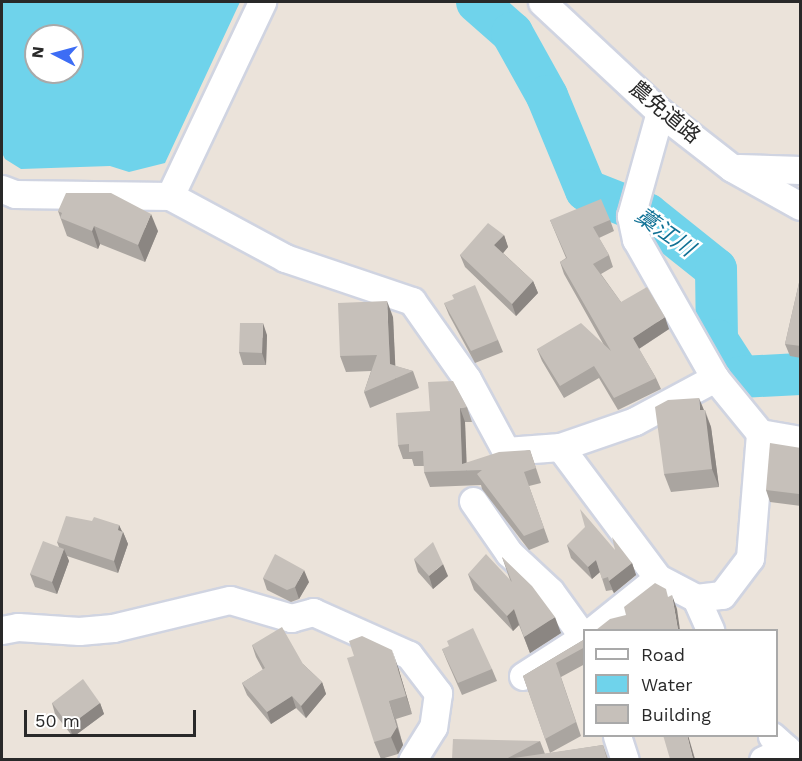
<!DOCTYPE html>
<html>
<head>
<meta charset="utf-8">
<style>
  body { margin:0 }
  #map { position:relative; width:802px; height:761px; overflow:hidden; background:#ebe3da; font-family:"Work Sans","Noto Sans JP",sans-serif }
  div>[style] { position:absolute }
  .water>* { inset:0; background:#6fd3eb }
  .river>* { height:42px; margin:-21px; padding:0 21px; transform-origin:21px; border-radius:21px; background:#6fd3eb }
  .roads { filter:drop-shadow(2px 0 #d0d4e1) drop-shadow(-2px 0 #d0d4e1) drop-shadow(0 2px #d0d4e1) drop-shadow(0 -2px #d0d4e1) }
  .minor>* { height:27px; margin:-13.5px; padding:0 13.5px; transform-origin:13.5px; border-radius:13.5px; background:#fff }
  .wall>* { inset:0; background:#aaa5a0 }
  .shaded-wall>* { inset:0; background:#8b8682 }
  .building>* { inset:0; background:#c6c0ba }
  span { translate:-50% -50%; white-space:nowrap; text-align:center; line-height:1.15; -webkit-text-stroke:5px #fff; paint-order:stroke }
  .street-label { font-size:21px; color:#292929 }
  .water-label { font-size:22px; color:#107195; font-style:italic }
  .frame { position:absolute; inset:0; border:3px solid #292929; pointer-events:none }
  .legend { position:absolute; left:583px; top:629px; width:195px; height:108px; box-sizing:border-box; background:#fff; border:2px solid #a9a9a9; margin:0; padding:8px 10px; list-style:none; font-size:18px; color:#292929 }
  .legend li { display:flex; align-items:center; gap:12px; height:30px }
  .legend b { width:30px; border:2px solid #a9a9a9 }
  .north { position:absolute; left:24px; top:24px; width:60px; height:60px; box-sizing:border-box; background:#fff; border:2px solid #a9a9a9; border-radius:50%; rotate:276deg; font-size:16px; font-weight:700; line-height:24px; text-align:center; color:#292929 }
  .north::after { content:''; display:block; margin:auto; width:21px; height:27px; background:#3d6df5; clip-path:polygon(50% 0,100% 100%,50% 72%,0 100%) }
  .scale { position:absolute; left:24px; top:710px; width:172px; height:27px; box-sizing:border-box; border:3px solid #292929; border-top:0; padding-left:8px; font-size:18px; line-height:21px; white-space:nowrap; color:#292929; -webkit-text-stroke:4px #fff; paint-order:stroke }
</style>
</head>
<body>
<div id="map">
  <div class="water">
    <div style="clip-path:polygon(evenodd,2px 2px,240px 2px,165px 163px,129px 172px,110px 166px,21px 169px,5px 159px,2px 153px,2px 2px,36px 36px,72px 36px,72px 72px,36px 72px,36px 36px)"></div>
  </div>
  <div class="river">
    <div style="left:477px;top:2px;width:47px;rotate:41.5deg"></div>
    <div style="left:512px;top:33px;width:72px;rotate:60.9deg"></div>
    <div style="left:547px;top:96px;width:102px;rotate:67.5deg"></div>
    <div style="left:586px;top:190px;width:66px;rotate:21.5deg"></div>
    <div style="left:647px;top:214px;width:88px;rotate:38.6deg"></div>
    <div style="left:716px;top:269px;width:71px;rotate:89.2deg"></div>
    <div style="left:717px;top:340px;width:44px;rotate:57deg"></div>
    <div style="left:741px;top:377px;width:59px;rotate:-2.9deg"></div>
  </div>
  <div class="roads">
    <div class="minor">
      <div style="left:542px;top:2px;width:161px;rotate:43deg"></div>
      <div style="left:660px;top:112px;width:91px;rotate:37.9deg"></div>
      <div style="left:732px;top:168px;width:78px;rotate:29.2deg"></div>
      <div style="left:660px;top:112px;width:108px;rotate:105.6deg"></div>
      <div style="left:631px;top:216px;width:24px;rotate:78deg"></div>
      <div style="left:636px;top:239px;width:160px;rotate:60.4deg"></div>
      <div style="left:715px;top:378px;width:71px;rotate:50.7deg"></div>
      <div style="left:760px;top:433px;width:41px;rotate:9.9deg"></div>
      <div style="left:739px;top:168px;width:61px;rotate:1.9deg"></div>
      <div style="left:2px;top:189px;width:14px;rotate:21deg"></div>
      <div style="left:15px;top:194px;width:155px;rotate:0.7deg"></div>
      <div style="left:170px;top:196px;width:131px;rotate:28.3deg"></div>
      <div style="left:285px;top:258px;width:134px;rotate:18.7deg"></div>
      <div style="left:412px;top:301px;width:95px;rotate:54.8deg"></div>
      <div style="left:467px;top:379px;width:82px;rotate:61.6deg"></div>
      <div style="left:506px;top:451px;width:54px;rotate:-4.2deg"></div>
      <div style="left:560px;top:447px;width:164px;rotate:53.2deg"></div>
      <div style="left:658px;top:578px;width:43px;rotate:27.8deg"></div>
      <div style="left:696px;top:598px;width:35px;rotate:66deg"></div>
      <div style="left:170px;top:196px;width:215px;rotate:-64.6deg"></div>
      <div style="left:560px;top:447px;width:79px;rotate:-19.1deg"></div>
      <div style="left:635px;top:421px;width:91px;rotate:-28.3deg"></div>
      <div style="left:473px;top:501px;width:63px;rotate:55.3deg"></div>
      <div style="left:509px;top:553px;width:56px;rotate:42.8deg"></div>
      <div style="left:550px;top:591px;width:58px;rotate:54.1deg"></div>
      <div style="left:696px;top:598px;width:26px;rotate:-7deg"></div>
      <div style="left:722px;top:595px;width:46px;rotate:-52.9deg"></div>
      <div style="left:750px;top:558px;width:125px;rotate:-85.4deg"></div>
      <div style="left:2px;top:630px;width:16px;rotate:-11deg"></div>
      <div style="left:18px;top:627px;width:61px;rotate:3.8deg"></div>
      <div style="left:79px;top:631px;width:34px;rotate:-5deg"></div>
      <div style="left:113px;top:628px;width:120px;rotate:-13.5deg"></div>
      <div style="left:230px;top:600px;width:64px;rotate:16.4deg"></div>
      <div style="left:291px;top:618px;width:23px;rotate:-15deg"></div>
      <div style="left:313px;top:612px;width:105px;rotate:24.1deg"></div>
      <div style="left:409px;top:655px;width:48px;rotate:52.7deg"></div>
      <div style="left:438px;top:693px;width:34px;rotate:98deg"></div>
      <div style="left:433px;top:727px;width:39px;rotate:122deg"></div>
      <div style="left:593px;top:630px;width:83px;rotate:-38.7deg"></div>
      <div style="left:523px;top:676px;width:72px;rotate:-32.6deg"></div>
      <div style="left:617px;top:736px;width:25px;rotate:72deg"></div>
      <div style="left:772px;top:736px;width:36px;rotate:42deg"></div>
      <div style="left:763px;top:760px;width:26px;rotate:-25deg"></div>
    </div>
  </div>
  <div class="wall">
    <div style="clip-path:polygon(58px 211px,158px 231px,145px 262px,100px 244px,98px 249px,67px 236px)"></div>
    <div style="clip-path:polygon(550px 220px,610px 220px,614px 231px,599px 238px,609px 255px,613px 267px,601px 274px,621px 302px,669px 329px,639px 349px,656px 378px,661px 389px,618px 410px,599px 378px,564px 398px,542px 361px,537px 349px,605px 347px,564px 274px,560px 262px,566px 258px)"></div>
    <div style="clip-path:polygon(504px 235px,508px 247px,503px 253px,533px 281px,538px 293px,516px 316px,465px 267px,460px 255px)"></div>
    <div style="clip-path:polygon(801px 274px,801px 358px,790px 356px,785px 344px)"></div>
    <div style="clip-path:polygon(444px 303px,498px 340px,503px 352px,475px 363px,449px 315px)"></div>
    <div style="clip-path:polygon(393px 317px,395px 366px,413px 371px,419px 388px,370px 408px,364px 392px,371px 371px,346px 372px,340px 356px)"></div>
    <div style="clip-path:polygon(267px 335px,266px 365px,243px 365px,239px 352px)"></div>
    <div style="clip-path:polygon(467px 407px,472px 422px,465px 422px,466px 463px,530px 450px,541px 483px,529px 486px,549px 542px,529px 550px,482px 489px,481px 485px,430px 487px,424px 472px,424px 466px,414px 466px,412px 459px,403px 459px,398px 445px,430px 411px)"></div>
    <div style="clip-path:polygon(704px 410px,705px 410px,711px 427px,719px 487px,671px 492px,664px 474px)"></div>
    <div style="clip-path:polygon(801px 448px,801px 506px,770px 502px,766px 490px)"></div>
    <div style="clip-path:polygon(92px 521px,119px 525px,122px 531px,123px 532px,128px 544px,118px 573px,67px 556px,69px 561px,57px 594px,35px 587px,30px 574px,59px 547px,57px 542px)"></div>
    <div style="clip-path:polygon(567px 545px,615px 550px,632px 563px,636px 575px,614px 593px,612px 590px,606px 591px,600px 572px,592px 579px,571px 558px)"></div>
    <div style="clip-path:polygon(502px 557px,561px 633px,530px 653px,519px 625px,513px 631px,474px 590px,468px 574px,510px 580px)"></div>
    <div style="clip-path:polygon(414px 559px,448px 576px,433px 589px,418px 572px)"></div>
    <div style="clip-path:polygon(263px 578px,309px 582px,299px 599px,291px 602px,267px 590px)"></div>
    <div style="clip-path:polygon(585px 639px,585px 664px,561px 677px,581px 736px,550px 753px,523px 676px)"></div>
    <div style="clip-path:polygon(252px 645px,303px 664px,322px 682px,326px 694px,306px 718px,296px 708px,271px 724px,247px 695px,242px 683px,263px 670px,256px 657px)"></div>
    <div style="clip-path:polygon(442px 649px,492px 669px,497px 681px,462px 695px,447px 661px)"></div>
    <div style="clip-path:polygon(398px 667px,412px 714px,396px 719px,403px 745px,398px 754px,381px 759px,374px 742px)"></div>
    <div style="clip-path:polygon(52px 703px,100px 703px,104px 714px,73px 737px,55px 714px)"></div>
    <div style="clip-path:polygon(540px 741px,545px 754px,603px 745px,608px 759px,452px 759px)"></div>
  </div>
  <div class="shaded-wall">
    <div style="clip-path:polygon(151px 214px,158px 231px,145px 262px,138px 245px)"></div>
    <div style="clip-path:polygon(94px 226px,100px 244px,98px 249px,92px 231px)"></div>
    <div style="clip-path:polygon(504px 235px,508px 247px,499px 258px,494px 245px)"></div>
    <div style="clip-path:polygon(533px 281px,538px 293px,516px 316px,512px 304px)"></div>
    <div style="clip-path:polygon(387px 301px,393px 317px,396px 380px,390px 364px)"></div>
    <div style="clip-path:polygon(665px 317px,669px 329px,637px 350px,633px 338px)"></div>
    <div style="clip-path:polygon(263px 323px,267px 335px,266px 365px,262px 353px)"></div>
    <div style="clip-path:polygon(699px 398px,711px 427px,719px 487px,712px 469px,700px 410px)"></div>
    <div style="clip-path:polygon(460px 408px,465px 422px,467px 471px,462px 464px)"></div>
    <div style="clip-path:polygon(119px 525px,123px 534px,123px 532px,128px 544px,118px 573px,114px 561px,118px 530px)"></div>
    <div style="clip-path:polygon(64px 549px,69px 561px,57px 594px,52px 582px)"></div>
    <div style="clip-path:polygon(596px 560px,600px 572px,592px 579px,588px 567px)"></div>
    <div style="clip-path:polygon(632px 563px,636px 575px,614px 593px,609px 581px)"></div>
    <div style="clip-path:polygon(443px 564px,448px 576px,433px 589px,429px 576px)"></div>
    <div style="clip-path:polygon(304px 570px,309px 582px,299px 599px,295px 587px)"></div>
    <div style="clip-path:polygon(672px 595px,677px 609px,680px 630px,678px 630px)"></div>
    <div style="clip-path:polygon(514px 609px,519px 625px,513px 631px,507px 616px)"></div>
    <div style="clip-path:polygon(555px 617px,561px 633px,530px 653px,524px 637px)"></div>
    <div style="clip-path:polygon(392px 650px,398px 667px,412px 714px,406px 696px)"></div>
    <div style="clip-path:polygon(322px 682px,326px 694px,306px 718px,301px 706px)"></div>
    <div style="clip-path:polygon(292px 696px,296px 708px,271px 724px,267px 712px)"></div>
    <div style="clip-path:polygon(389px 701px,403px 745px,398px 754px,391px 737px)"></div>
    <div style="clip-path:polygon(100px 703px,104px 714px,73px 737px,69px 726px)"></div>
    <div style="clip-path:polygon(687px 735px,688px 735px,695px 759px,693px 759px)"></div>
  </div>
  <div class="building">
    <div style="clip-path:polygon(66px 193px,111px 193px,151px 214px,138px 245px,94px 226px,92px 231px,60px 218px,62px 213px,58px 211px)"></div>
    <div style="clip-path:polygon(601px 199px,610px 220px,593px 227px,609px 255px,593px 264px,621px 302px,647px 287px,665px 317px,633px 338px,656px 378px,614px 398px,594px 366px,560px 386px,537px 349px,581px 323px,611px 351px,560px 262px,567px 258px,550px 220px)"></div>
    <div style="clip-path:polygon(488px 223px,504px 235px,494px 245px,533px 281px,512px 304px,460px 255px)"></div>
    <div style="clip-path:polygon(801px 274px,801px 346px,785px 344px)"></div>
    <div style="clip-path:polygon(475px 285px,498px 340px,471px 351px,444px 303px,454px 299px,452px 295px)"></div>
    <div style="clip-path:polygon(387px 301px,390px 364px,413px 371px,364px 392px,377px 355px,340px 356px,338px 303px)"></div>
    <div style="clip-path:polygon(240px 323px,263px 323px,262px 353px,239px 352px)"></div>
    <div style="clip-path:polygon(453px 381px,467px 407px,460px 408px,462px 464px,499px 452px,530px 450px,536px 468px,524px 472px,544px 528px,524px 536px,477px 474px,482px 470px,424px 472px,423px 451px,409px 452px,409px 444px,398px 445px,396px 413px,430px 411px,428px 382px)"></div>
    <div style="clip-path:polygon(699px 398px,700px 410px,705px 410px,712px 469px,664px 474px,655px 407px,668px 400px)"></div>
    <div style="clip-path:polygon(770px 443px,801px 448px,801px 481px,799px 494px,766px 490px)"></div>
    <div style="clip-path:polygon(580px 509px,615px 550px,612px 537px,632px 563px,609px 581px,608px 577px,602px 579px,596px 560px,588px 567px,567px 545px,585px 527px)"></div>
    <div style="clip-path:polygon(66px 516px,92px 521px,94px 517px,119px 525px,118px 530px,123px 532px,114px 561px,57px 542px)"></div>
    <div style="clip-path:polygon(43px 541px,64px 549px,52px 582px,30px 574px)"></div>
    <div style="clip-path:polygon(433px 542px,443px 564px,429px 576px,414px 559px)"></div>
    <div style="clip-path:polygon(275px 554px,304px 570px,295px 587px,287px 590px,263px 578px)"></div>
    <div style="clip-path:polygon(486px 554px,512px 582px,502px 557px,532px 586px,555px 617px,524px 637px,514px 609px,507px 616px,468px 574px)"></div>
    <div style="clip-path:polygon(655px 583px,666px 589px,668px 597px,672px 595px,678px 630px,596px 630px,610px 619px,626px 615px,624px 607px)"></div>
    <div style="clip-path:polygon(282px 627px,303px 664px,322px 682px,301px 706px,292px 696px,267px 712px,242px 683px,265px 668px,252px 645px)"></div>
    <div style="clip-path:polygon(473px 628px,492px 669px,458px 683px,442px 649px,449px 646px,447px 641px)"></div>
    <div style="clip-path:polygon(362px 636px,392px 650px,406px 696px,389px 701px,397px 727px,391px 737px,374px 742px,347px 658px,354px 656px,349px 641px)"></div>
    <div style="clip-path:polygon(585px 639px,585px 647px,556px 663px,576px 722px,545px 739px,523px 676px)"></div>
    <div style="clip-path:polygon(83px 679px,100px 703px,69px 726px,52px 703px)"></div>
    <div style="clip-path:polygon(663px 735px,687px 735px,693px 759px,670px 759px)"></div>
    <div style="clip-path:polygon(453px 739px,540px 741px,506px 759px,452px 759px)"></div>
    <div style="clip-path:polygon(603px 745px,607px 759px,507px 759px)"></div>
  </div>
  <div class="street-label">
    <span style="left:665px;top:112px;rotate:40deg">農免道路</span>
  </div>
  <div class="water-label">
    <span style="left:665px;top:232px;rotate:35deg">藁江川</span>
  </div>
  <div class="frame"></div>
  <ul class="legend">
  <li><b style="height:8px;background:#fff"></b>Road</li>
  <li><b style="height:16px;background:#6fd3eb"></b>Water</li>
  <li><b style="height:16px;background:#c6c0ba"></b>Building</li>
  </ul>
  <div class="north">N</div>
  <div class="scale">50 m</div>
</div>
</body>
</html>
